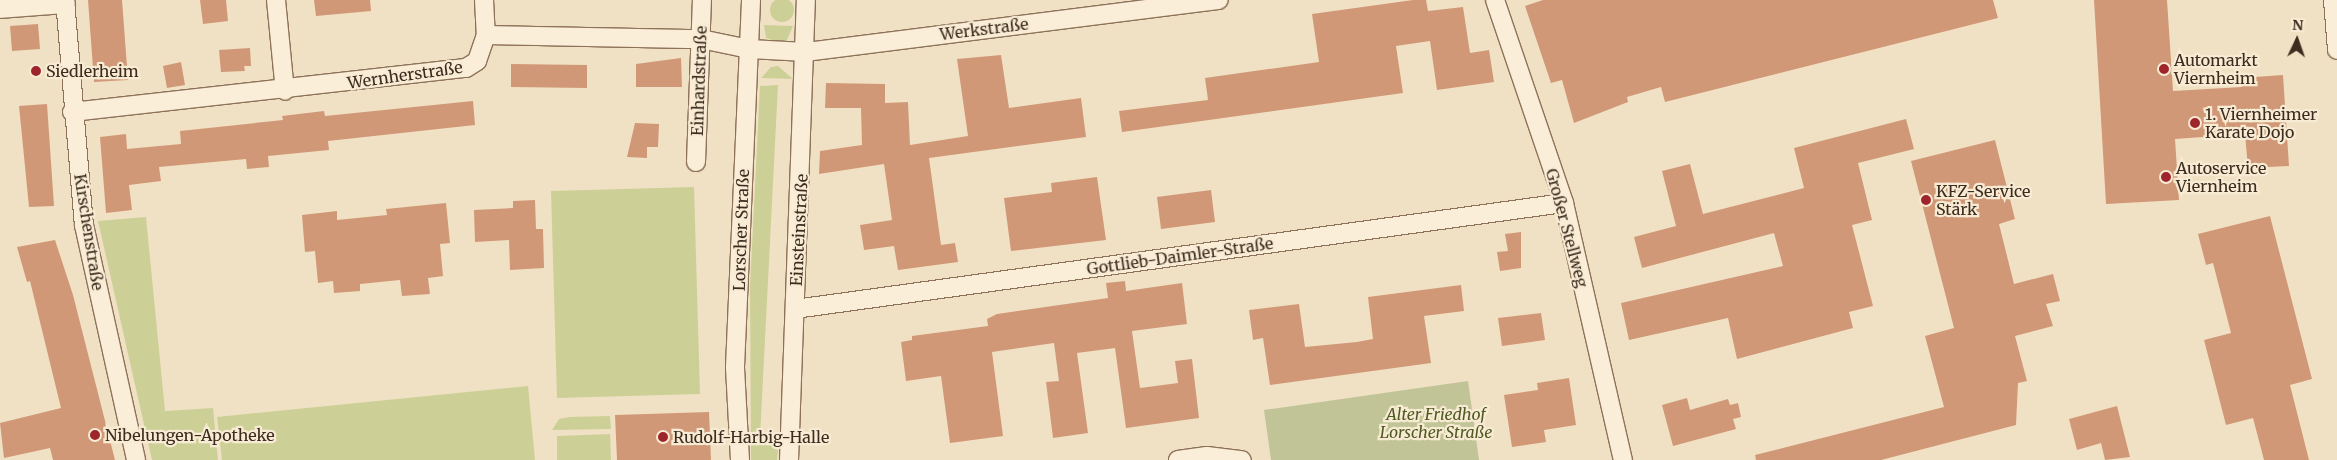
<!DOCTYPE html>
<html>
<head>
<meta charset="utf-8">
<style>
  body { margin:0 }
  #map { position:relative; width:2337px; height:460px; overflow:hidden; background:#f1e1c4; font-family:Merriweather,serif }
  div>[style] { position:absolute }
  .green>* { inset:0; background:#ccd097 }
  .round { border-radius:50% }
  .cemetery>* { inset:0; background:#c1c496 }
  .building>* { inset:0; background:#d19877 }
  .roads { filter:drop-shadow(1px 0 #8d7259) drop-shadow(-1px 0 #8d7259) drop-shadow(0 1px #8d7259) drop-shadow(0 -1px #8d7259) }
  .street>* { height:18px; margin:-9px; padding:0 9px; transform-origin:9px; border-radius:9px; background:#fbeed8 }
  .dots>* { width:14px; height:14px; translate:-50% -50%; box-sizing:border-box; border:2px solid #f8ebd4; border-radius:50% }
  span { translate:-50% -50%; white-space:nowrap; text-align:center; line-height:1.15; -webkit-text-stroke:4.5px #f8ebd4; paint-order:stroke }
  .street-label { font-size:16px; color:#3c2b1e }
  .poi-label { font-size:16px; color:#3c2b1e }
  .left { translate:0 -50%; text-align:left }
  .park-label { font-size:16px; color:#4f5923; font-style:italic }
  .north { position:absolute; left:2272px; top:15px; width:50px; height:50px; -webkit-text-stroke:4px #f8ebd4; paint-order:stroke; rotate:3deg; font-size:14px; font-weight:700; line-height:20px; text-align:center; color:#3c2b1e }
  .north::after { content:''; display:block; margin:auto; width:18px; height:22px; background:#3c2b1e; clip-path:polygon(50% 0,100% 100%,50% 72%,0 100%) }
</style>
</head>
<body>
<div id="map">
  <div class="green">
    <div class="round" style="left:770px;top:-2px;width:24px;height:24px"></div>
    <div style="clip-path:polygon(764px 25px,793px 26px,787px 40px,780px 43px,766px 38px)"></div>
    <div style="clip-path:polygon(778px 66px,793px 79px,761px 78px,771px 67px)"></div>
    <div style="clip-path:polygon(778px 85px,760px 438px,778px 450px,777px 460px,751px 460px,750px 286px,760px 86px)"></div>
    <div style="clip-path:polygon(694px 187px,700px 394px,557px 398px,551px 191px)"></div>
    <div style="clip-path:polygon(146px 217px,165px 411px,213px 408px,218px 460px,152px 460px,98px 221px)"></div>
    <div style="clip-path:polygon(528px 386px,535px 460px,222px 460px,217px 417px)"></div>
    <div style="clip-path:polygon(610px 416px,611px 429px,552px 430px,559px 419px,569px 417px)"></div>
    <div style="clip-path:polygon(610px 434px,611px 460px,557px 460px,557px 436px)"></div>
  </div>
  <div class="cemetery">
    <div style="clip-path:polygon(1468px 381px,1479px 460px,1271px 460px,1264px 410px)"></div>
  </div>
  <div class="building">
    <div style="clip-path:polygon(88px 0,122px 0,128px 80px,94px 82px)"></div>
    <div style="clip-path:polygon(200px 0,226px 0,228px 21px,203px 24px)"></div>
    <div style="clip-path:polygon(314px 0,370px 0,371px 11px,316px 16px)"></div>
    <div style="clip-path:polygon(1413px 0,1426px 0,1428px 11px,1463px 7px,1470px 53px,1489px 50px,1494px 82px,1437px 90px,1430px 41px,1396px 46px,1403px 93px,1122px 132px,1119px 111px,1208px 100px,1205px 78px,1319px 62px,1312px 14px)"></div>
    <div style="clip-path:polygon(1543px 0,1993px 0,1998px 18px,1665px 102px,1661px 87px,1627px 97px,1628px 102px,1574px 123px,1562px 80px,1551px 83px,1525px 6px)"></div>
    <div style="clip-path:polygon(2094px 0,2167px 0,2173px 91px,2242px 87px,2241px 78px,2283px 75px,2289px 166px,2248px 168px,2245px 134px,2175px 139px,2179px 200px,2106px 204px)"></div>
    <div style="clip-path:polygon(38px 24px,40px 49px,12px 51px,10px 26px)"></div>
    <div style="clip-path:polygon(250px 48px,251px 66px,244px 66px,245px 71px,221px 72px,219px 50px)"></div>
    <div style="clip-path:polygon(1001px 55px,1009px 108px,1081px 98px,1086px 137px,929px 158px,941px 245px,955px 243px,958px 262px,898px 270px,894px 246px,864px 250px,860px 225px,892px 220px,884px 164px,819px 174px,820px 151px,862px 145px,861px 108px,825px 108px,826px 83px,885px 84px,885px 103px,908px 102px,910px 145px,968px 136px,957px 59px)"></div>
    <div style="clip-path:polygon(681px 58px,682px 87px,636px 87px,636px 64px)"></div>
    <div style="clip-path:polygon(181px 62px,185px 85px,167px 88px,163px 66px)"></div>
    <div style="clip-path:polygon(511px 64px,587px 65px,587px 88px,511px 87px)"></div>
    <div style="clip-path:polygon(473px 101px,475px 125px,328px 141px,329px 150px,268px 156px,269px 167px,247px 169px,246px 159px,159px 167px,161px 181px,129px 185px,132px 210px,106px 213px,100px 137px,126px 134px,127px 149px,181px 144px,180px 131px,283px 120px,282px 116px,324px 111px,325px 116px)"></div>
    <div style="clip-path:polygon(47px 104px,54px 206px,29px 207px,19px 106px)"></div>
    <div style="clip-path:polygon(1906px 119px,1914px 149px,1858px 163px,1872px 220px,1852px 225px,1873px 306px,1849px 312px,1853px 328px,1737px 359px,1728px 318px,1629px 340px,1621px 303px,1783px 266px,1774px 233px,1642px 268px,1634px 237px,1676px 226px,1662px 171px,1690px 164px,1703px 214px,1804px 188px,1794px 148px)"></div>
    <div style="clip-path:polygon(635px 123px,659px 124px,658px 147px,647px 147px,647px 158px,627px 157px)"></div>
    <div style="clip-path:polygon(1995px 140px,2015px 219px,1999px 224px,2014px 284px,2053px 274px,2060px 301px,2046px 304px,2053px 326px,2015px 336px,2027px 381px,2018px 383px,2016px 425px,1881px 460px,1756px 460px,1755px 455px,1944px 407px,1925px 336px,1954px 328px,1911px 161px)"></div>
    <div style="clip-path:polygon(1097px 177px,1106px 240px,1011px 251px,1004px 198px,1052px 192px,1051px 183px)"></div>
    <div style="clip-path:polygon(1211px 190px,1215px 222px,1161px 229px,1157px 197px)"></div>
    <div style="clip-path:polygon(535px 200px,536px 229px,543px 229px,544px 268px,510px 270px,509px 240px,475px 242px,474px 210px,513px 208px,513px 201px)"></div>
    <div style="clip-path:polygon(446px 203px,450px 243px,440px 244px,443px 276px,428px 278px,430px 294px,402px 296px,400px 280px,360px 284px,360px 291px,334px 293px,333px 281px,318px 283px,315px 251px,305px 252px,302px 215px,337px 211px,337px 220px,387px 215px,386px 209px)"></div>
    <div style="clip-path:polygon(2270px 216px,2312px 379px,2290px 385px,2309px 460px,2264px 460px,2253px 418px,2226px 425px,2204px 340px,2231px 333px,2213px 263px,2206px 265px,2198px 234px)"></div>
    <div style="clip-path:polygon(1521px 232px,1521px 268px,1500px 271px,1497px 252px,1508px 251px,1505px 234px)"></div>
    <div style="clip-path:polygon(55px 240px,73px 295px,115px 460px,53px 460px,50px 448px,4px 458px,0 423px,61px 408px,30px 281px,27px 282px,17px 247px)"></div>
    <div style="clip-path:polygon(1125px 281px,1126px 291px,1182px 283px,1187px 324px,1132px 331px,1140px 388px,1178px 383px,1175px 361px,1192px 359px,1199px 418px,1126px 428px,1115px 348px,1077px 353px,1088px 433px,1053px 438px,1046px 382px,1059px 381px,1054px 343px,992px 352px,1003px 436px,950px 443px,941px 376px,906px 381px,901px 342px,912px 340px,912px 336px,988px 326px,987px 319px,997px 314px,1108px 298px,1106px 283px)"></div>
    <div style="clip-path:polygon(1461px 285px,1464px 311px,1424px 316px,1431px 363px,1270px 385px,1263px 338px,1253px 340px,1249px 310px,1299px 304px,1305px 347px,1357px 342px,1373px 339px,1368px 297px)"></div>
    <div style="clip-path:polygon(1541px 313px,1545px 340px,1502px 346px,1498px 318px)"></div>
    <div style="clip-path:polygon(1569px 378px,1576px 425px,1544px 430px,1546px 442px,1512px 447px,1504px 395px,1538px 390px,1537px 383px)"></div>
    <div style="clip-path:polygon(1687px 398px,1690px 410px,1728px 399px,1730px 405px,1738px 403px,1741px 417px,1733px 419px,1736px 429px,1673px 446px,1662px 405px)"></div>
    <div style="clip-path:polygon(2117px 406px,2130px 457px,2105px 460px,2101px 443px,2077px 450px,2069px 419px)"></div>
    <div style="clip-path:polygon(709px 412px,711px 460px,617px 460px,615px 415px)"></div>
  </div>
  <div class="roads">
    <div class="street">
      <div style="left:65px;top:0;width:226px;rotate:85.2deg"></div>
      <div style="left:84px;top:225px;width:241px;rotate:77.5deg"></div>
      <div style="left:276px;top:0;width:91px;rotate:84.4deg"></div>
      <div style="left:484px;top:0;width:35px;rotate:87deg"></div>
      <div style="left:1495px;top:0;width:214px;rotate:71.2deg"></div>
      <div style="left:1564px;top:203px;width:264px;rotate:77.1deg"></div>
      <div style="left:2333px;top:0;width:50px;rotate:85.4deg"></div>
      <div style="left:0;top:9px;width:66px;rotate:-4.3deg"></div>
      <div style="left:72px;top:112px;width:396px;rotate:-6.4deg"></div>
      <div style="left:466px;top:68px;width:13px;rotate:-32deg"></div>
      <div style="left:477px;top:61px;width:28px;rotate:-71deg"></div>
      <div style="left:486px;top:35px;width:215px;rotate:1.1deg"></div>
      <div style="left:701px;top:39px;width:49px;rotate:11.8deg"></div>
      <div style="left:749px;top:49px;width:57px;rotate:3deg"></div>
      <div style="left:806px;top:52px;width:416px;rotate:-7.2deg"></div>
      <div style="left:696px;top:162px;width:162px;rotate:-87.9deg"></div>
      <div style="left:795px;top:309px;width:776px;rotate:-7.85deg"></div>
      <div style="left:740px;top:460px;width:93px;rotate:-93.1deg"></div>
      <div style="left:735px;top:367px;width:367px;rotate:-87.5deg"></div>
      <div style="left:789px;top:460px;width:460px;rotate:-87.9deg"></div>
      <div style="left:1178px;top:460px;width:29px;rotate:-8deg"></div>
      <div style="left:1207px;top:456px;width:35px;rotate:7deg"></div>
    </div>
  </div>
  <div class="dots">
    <div style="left:2164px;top:69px;background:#9f252c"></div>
    <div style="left:36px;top:71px;background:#9f252c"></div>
    <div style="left:2195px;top:123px;background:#9f252c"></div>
    <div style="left:2166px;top:177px;background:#9f252c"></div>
    <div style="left:1926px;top:200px;background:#9f252c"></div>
    <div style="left:95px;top:435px;background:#9f252c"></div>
    <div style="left:663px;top:437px;background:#9f252c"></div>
  </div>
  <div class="street-label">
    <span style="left:984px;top:29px;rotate:-7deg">Werkstraße</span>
    <span style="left:405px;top:75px;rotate:-8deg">Wernherstraße</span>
    <span style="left:699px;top:81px;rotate:-88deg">Einhardstraße</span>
    <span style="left:1567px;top:228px;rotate:75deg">Großer Stellweg</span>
    <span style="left:741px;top:230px;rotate:-88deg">Lorscher Straße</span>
    <span style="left:799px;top:230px;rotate:-87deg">Einsteinstraße</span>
    <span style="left:89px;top:232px;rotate:81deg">Kirschenstraße</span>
    <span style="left:1180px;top:256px;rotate:-8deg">Gottlieb-Daimler-Straße</span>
  </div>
  <div class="poi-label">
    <span class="left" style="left:2174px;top:69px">Automarkt<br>Viernheim</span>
    <span class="left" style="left:46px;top:71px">Siedlerheim</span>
    <span class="left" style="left:2205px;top:123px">1. Viernheimer<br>Karate Dojo</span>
    <span class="left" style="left:2176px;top:177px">Autoservice<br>Viernheim</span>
    <span class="left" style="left:1936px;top:200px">KFZ-Service<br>Stärk</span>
    <span class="left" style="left:105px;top:435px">Nibelungen-Apotheke</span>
    <span class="left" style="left:673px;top:437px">Rudolf-Harbig-Halle</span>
  </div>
  <div class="park-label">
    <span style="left:1436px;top:423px">Alter Friedhof<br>Lorscher Straße</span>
  </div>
  <div class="north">N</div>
</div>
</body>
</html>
